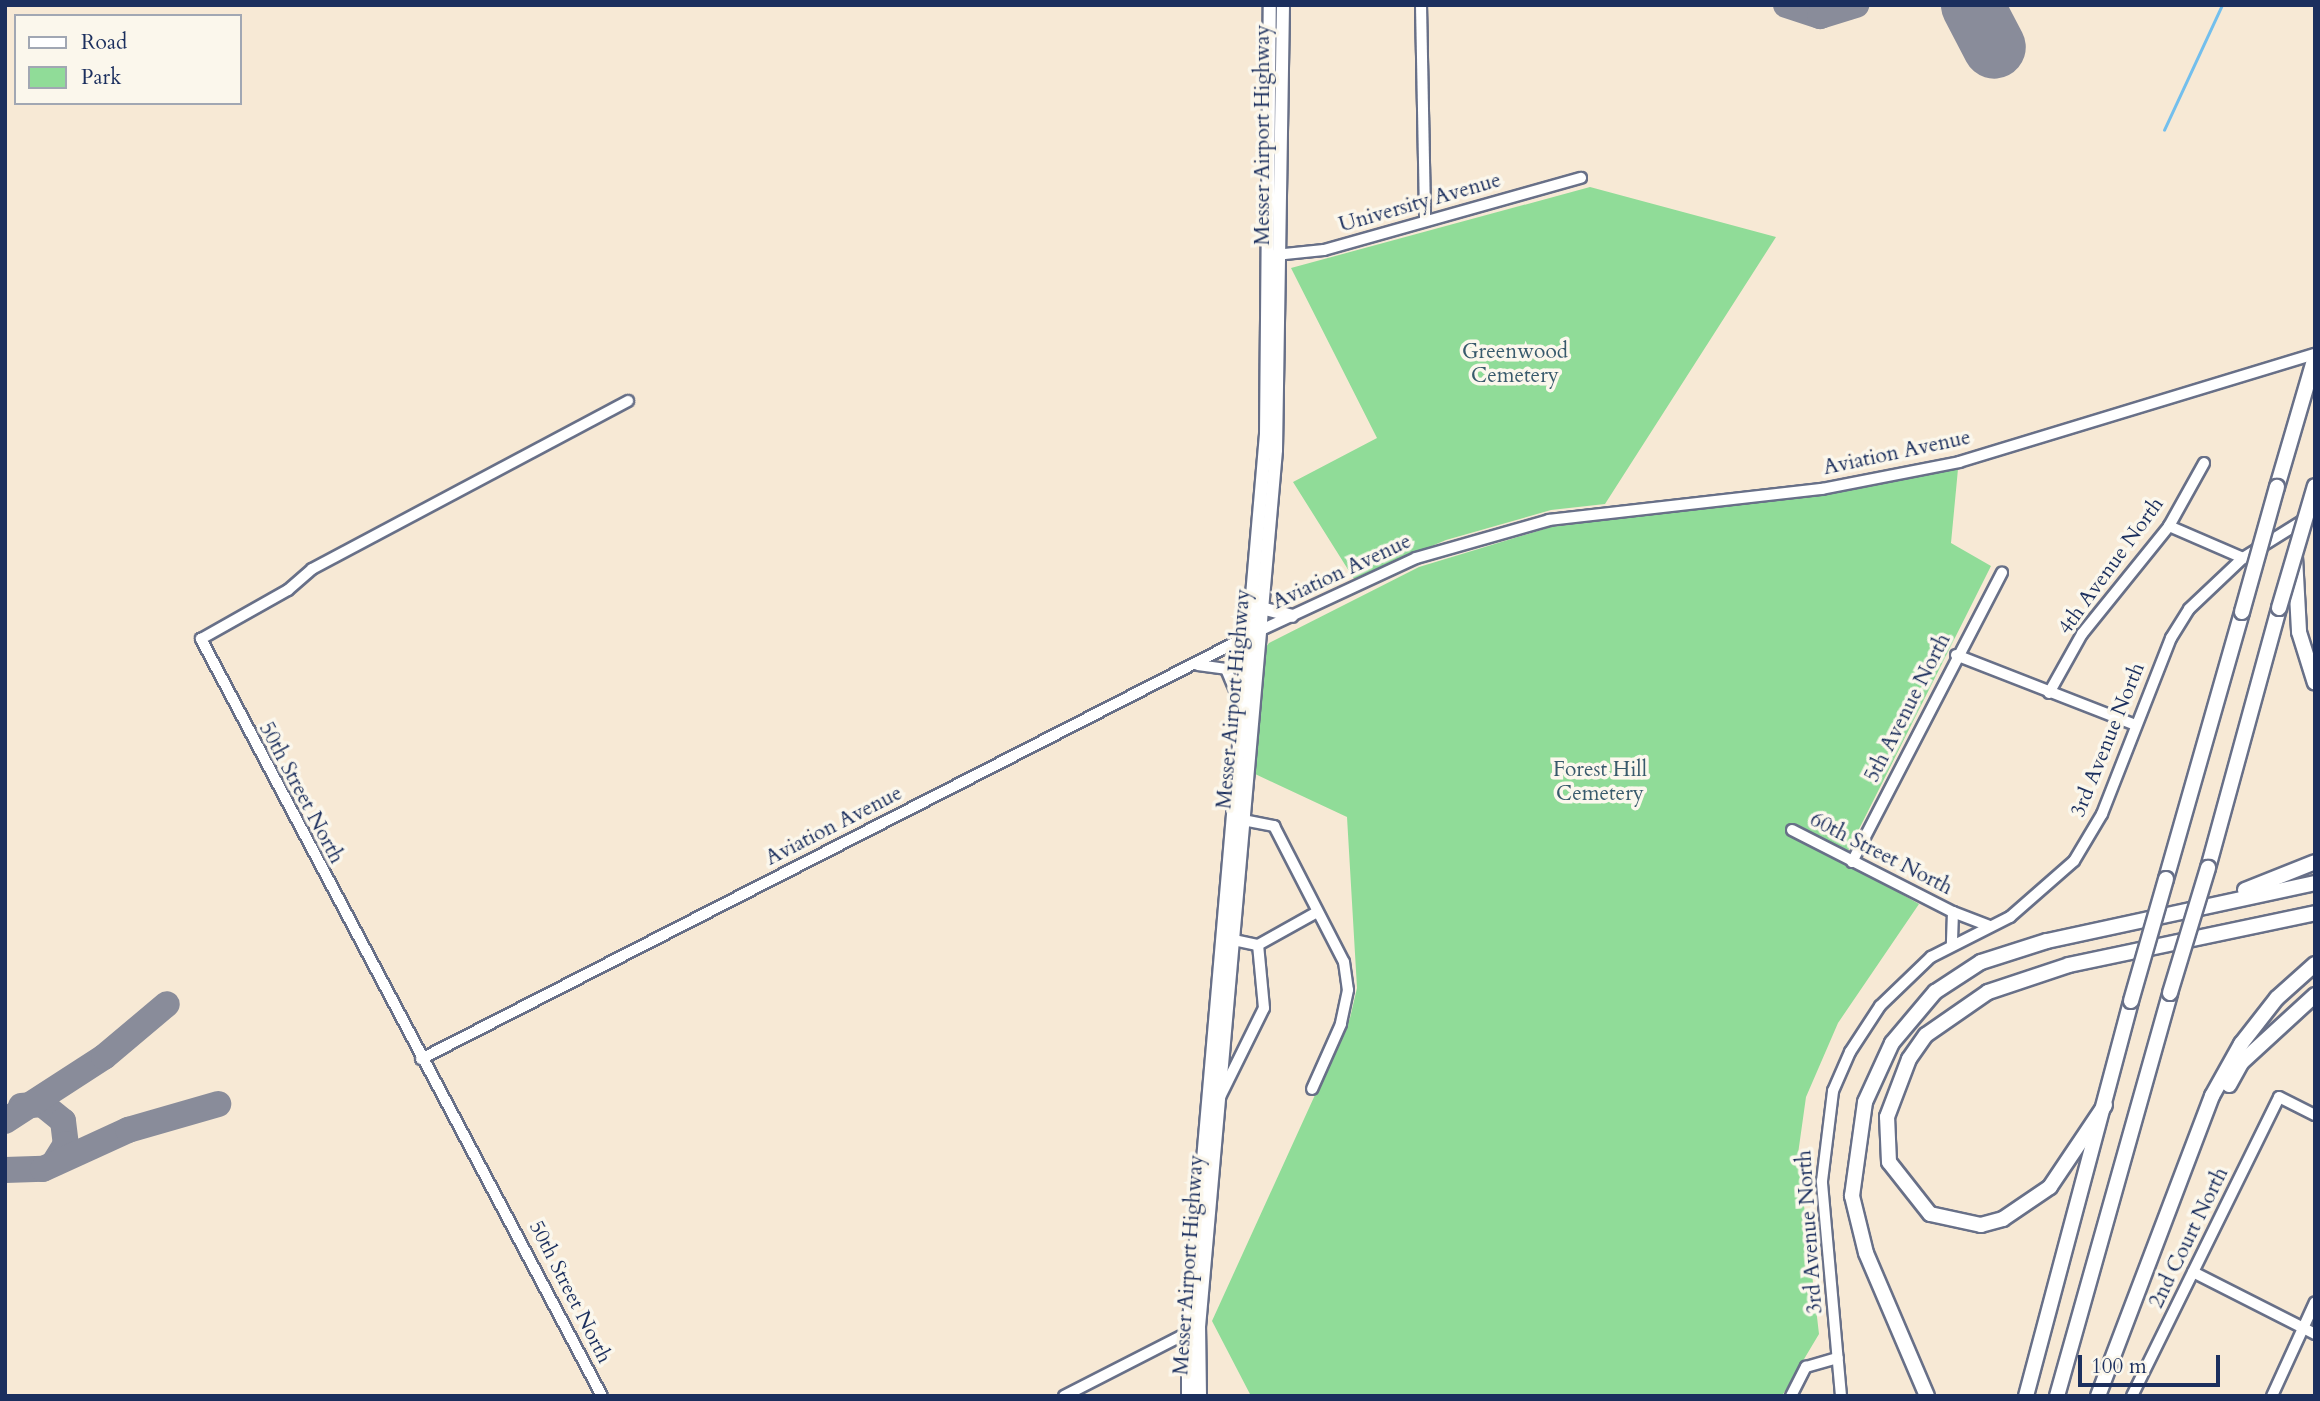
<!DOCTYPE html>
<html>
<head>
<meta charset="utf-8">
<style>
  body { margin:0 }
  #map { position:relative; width:2320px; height:1401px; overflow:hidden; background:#f7e9d5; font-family:Cardo,serif }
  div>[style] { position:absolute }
  .green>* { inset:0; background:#90dc98 }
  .stream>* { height:2.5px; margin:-1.25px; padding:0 1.25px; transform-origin:1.25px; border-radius:1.25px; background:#73bfed }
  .taxiway>* { height:26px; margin:-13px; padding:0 13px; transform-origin:13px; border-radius:13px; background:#898c9a }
  .runway>* { height:63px; margin:-31.5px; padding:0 31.5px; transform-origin:31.5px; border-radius:31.5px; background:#898c9a }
  .roads { filter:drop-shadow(2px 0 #687088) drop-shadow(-2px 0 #687088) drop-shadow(0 2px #687088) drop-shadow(0 -2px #687088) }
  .minor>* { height:10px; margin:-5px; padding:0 5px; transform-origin:5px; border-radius:5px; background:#fff }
  .major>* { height:12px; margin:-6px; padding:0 6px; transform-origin:6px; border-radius:6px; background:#fff }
  .highway>* { height:14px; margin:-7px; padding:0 7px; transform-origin:7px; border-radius:7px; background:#fff }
  .bridges { filter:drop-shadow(2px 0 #687088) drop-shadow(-2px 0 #687088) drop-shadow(0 2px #687088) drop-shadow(0 -2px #687088) }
  .highway-bridge>* { height:14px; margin:-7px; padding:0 7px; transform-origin:7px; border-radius:7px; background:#fff }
  span { translate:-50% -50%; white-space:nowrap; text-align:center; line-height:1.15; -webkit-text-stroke:7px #fbf7ec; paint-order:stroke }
  .street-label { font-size:21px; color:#1b2f5e }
  .park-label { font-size:21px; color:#385a6c }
  .frame { position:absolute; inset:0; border:7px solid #1b2f5e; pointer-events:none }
  .legend { position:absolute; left:14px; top:14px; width:228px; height:91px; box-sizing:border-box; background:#fbf7ec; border:2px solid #a1a7b3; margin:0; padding:9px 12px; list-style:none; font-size:21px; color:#1b2f5e }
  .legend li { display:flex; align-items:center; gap:14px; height:35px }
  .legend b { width:35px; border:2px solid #a1a7b3 }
  .scale { position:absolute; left:2078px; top:1355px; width:142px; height:32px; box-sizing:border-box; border:4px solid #1b2f5e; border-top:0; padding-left:9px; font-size:21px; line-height:24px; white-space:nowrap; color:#1b2f5e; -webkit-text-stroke:5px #fbf7ec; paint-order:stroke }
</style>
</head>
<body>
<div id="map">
  <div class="green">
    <div style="clip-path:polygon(1590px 187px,1776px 237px,1605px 504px,1551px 510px,1446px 540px,1354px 579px,1293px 482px,1377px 438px,1291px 268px)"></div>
    <div style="clip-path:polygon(1958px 469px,1951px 543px,1991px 566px,1843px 861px,1919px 904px,1838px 1023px,1806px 1097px,1798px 1154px,1819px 1334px,1782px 1396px,1251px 1396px,1212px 1321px,1350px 1018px,1357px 988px,1347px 817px,1253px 773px,1260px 655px,1269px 643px,1419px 567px,1551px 527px,1824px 493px)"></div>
  </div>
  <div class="stream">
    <div style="left:2164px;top:130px;width:138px;rotate:-65.1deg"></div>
  </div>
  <div class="taxiway">
    <div style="left:1786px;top:5px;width:36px;rotate:18deg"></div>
    <div style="left:1820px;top:16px;width:38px;rotate:-17deg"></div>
    <div style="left:21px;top:1106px;width:21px;rotate:-5deg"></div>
    <div style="left:42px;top:1104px;width:27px;rotate:39deg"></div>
    <div style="left:63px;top:1121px;width:23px;rotate:83deg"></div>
    <div style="left:66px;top:1144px;width:22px;rotate:122deg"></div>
    <div style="left:5px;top:1121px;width:118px;rotate:-32.9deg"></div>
    <div style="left:104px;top:1057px;width:82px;rotate:-40.1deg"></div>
    <div style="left:5px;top:1170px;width:38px;rotate:-2deg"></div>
    <div style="left:43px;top:1169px;width:94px;rotate:-24.6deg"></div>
    <div style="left:128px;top:1130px;width:94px;rotate:-16.1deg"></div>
  </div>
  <div class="runway">
    <div style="left:1972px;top:5px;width:47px;rotate:62.4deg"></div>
  </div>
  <div class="roads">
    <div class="minor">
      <div style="left:1421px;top:5px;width:216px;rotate:88.9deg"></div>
      <div style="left:1275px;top:255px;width:49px;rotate:-5.8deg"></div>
      <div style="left:1324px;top:250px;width:267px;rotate:-15.7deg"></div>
      <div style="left:2169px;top:526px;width:81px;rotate:23.4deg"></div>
      <div style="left:1956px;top:655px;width:193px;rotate:21.3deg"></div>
      <div style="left:1198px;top:665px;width:28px;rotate:8deg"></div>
      <div style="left:1226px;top:669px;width:36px;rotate:67deg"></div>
      <div style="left:2049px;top:693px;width:68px;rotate:-60.8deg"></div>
      <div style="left:2082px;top:634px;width:139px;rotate:-51.1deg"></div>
      <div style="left:2169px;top:526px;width:72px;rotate:-60.9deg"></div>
      <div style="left:1243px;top:820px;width:32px;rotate:11deg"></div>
      <div style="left:1274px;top:826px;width:153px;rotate:62.8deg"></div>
      <div style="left:1344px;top:962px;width:28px;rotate:82deg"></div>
      <div style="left:1348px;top:990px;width:35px;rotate:102deg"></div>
      <div style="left:1341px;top:1024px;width:71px;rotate:114deg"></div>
      <div style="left:1792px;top:830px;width:181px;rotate:27deg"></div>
      <div style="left:1953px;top:912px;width:32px;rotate:92deg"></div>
      <div style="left:1852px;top:862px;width:326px;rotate:-62.6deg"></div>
      <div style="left:1953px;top:912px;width:39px;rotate:21deg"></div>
      <div style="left:1229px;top:939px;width:30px;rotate:12deg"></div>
      <div style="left:1258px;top:945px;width:68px;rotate:-29.2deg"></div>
      <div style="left:421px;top:1059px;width:927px;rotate:-27.09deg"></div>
      <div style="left:1246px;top:637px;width:187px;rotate:-24.9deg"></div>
      <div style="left:1416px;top:558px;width:138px;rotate:-15.9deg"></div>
      <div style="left:1549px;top:520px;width:275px;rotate:-6.5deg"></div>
      <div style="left:1822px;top:489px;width:140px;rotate:-11.1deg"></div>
      <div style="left:1959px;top:462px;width:372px;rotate:-16.9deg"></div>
      <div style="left:1220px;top:1097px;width:99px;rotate:-63.7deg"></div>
      <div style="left:1264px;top:1008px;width:63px;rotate:-95.4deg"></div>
      <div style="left:2193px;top:1272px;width:137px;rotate:26.9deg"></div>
      <div style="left:602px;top:1396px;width:857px;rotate:-117.91deg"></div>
      <div style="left:201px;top:639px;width:100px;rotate:-29.4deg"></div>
      <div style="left:288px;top:590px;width:32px;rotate:-41deg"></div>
      <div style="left:312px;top:569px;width:358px;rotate:-28deg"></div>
      <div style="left:1064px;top:1396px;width:143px;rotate:-27.1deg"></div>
      <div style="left:1791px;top:1396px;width:33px;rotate:-63deg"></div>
      <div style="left:1806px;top:1367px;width:33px;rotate:-16deg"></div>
      <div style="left:1841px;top:1396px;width:216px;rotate:-95.1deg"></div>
      <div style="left:1822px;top:1181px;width:91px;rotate:-83deg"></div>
      <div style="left:1833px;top:1091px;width:43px;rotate:-66.4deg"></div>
      <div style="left:1850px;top:1052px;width:55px;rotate:-56.9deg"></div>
      <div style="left:1880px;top:1006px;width:71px;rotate:-43.9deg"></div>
      <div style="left:1931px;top:957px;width:89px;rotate:-26.9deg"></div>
      <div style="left:2010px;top:917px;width:85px;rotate:-41.2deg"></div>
      <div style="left:2074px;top:861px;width:55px;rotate:-59.2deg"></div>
      <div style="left:2102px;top:814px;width:189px;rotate:-68.6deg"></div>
      <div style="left:2171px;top:638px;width:34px;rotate:-58deg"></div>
      <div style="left:2189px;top:609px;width:74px;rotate:-43.4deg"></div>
      <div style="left:2243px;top:558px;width:85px;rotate:-32deg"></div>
      <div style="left:2132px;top:1396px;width:333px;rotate:-63.8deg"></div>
      <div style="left:2279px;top:1097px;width:40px;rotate:26.6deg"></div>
      <div style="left:2272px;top:1396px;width:103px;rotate:-65.4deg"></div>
    </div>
    <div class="major">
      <div style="left:1261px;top:608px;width:32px;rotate:14deg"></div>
      <div style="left:1188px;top:1396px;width:63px;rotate:-90deg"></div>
      <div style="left:1188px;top:1333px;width:902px;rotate:-85.04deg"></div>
      <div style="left:1266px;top:434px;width:429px;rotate:-89.5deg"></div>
      <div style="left:1200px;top:1396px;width:69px;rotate:-90.8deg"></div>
      <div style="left:1199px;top:1327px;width:880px;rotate:-84.98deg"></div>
      <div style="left:1276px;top:450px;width:445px;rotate:-89.1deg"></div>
    </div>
    <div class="highway">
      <div style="left:2277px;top:487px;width:135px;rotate:-73.7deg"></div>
      <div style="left:2295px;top:557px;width:75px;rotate:86.9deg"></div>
      <div style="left:2299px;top:632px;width:53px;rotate:72.6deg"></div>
      <div style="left:2208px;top:868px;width:270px;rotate:-74.7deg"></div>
      <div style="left:2166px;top:879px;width:278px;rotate:-74.1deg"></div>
      <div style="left:2245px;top:890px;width:75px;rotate:-21.8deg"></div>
      <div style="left:2229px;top:1085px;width:26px;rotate:-61deg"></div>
      <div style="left:2242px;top:1062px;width:99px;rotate:-42.5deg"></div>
      <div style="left:2105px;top:1105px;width:99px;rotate:123.9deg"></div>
      <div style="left:2050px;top:1187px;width:57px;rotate:145.8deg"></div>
      <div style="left:2003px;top:1219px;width:23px;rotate:165deg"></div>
      <div style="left:1981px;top:1225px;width:52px;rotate:-167.8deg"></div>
      <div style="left:1930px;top:1214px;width:66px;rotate:-128.3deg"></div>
      <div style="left:1889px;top:1162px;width:45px;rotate:-92.5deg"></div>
      <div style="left:1887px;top:1117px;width:62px;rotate:-69.2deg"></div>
      <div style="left:1909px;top:1059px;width:29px;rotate:-55deg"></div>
      <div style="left:1926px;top:1035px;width:75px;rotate:-34.7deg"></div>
      <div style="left:1988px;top:992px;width:85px;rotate:-18.4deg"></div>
      <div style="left:2069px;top:965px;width:251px;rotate:-11.9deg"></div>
      <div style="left:1927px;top:1396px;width:155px;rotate:-113.1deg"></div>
      <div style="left:1866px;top:1253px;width:59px;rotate:-103.8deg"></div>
      <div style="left:1852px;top:1196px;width:95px;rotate:-82.1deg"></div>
      <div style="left:1865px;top:1102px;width:65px;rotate:-65.4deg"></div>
      <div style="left:1892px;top:1043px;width:67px;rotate:-49.9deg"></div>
      <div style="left:1935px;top:992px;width:55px;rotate:-33.1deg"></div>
      <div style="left:1981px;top:962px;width:69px;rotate:-17.7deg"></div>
      <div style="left:2047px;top:941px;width:274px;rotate:-12.2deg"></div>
      <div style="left:2026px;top:1396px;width:409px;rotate:-75.1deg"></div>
      <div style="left:2057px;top:1396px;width:419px;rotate:-74.3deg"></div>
      <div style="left:2098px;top:1396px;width:321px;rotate:-69.2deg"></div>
      <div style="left:2212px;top:1096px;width:60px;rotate:-60.9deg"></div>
      <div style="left:2241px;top:1044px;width:58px;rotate:-52deg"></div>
      <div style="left:2277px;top:998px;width:51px;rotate:-41.8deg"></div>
    </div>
  </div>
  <div class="bridges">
    <div class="highway-bridge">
      <div style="left:2279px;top:608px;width:127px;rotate:-73.6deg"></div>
      <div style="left:2242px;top:612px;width:130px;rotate:-74.4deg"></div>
      <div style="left:2170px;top:993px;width:131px;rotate:-73.1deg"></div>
      <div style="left:2131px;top:1001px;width:127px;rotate:-74deg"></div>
    </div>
  </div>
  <div class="street-label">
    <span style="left:1263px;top:135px;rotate:-90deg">Messer Airport Highway</span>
    <span style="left:1420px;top:203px;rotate:-16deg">University Avenue</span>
    <span style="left:1897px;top:453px;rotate:-12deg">Aviation Avenue</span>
    <span style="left:2111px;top:566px;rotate:-54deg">4th Avenue North</span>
    <span style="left:1342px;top:572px;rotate:-25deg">Aviation Avenue</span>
    <span style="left:1234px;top:699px;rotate:-85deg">Messer Airport Highway</span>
    <span style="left:1908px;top:708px;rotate:-63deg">5th Avenue North</span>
    <span style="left:2108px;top:740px;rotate:-68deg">3rd Avenue North</span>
    <span style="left:301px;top:793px;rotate:62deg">50th Street North</span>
    <span style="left:834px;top:826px;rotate:-27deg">Aviation Avenue</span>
    <span style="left:1881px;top:854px;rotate:27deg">60th Street North</span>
    <span style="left:1810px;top:1232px;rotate:-94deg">3rd Avenue North</span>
    <span style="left:2189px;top:1238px;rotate:-64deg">2nd Court North</span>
    <span style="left:1189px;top:1265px;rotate:-86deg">Messer Airport Highway</span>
    <span style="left:570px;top:1292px;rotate:63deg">50th Street North</span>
  </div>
  <div class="park-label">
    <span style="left:1515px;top:364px">Greenwood<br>Cemetery</span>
    <span style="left:1600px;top:782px">Forest Hill<br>Cemetery</span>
  </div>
  <div class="frame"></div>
  <ul class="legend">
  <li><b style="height:9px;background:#fff"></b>Road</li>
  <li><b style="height:19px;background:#90dc98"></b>Park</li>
  </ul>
  <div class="scale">100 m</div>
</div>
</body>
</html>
